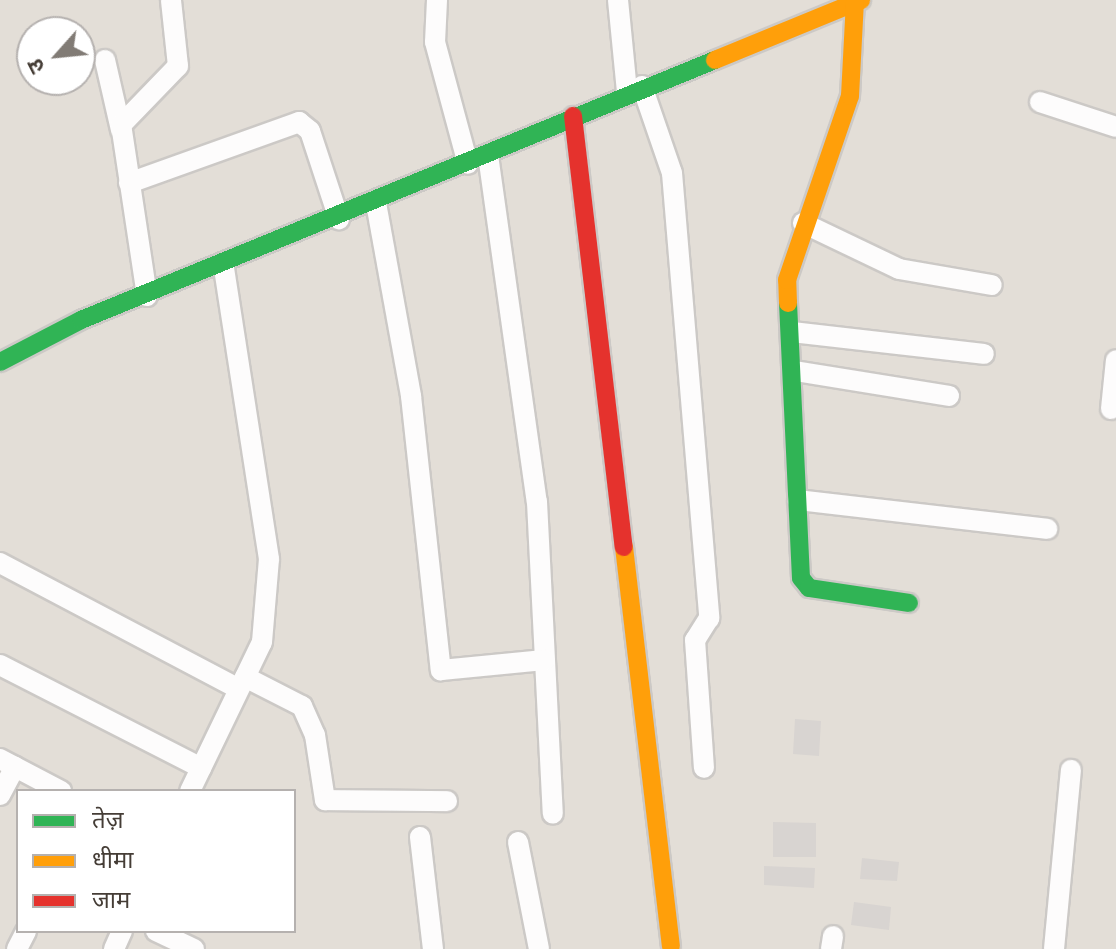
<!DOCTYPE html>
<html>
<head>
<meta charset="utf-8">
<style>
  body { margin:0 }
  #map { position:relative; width:1116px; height:949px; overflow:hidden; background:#f0edea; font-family:Figtree,"Noto Sans Devanagari",sans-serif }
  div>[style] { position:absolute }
  .residential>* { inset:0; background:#e3ded7 }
  .building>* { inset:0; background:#d8d4d1 }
  .roads { filter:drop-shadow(2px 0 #ccc9c6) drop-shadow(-2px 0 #ccc9c6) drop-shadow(0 2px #ccc9c6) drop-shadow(0 -2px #ccc9c6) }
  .street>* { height:20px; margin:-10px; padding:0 10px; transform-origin:10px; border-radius:10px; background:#fdfcfc }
  .fast>* { height:18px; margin:-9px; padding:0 9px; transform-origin:9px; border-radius:9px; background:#30b455 }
  .slow>* { height:18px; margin:-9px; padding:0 9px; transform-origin:9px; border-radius:9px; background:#ff9f0a }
  .jam>* { height:18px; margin:-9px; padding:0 9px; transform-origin:9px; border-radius:9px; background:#e5322d }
  span { translate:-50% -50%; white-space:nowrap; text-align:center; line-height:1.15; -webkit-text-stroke:7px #fff; paint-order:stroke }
  .legend { position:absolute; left:16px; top:789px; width:280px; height:144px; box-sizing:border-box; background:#fff; border:2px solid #b5b1af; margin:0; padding:10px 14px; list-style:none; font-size:24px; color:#453d36 }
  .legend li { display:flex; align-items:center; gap:16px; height:40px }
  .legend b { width:40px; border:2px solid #b5b1af }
  .north { position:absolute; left:16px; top:16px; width:80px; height:80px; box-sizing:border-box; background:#fff; border:2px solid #b5b1af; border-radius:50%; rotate:243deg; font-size:22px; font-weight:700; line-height:32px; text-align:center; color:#453d36 }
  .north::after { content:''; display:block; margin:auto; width:28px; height:36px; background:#817b75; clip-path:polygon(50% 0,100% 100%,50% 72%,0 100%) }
</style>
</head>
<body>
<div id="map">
  <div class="residential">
    <div style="clip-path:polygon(evenodd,0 0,1116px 0,1116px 949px,0 949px,0 0,32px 32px,80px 32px,80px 80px,32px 80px,32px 32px,0 0,18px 791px,294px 791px,294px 931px,18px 931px,18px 791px)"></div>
  </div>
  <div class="building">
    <div style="clip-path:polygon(795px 719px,821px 721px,819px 756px,793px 754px)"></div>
    <div style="clip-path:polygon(773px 822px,816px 823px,816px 857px,773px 857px)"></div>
    <div style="clip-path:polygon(862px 858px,899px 862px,897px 881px,860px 879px)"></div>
    <div style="clip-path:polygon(764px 866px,815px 868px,814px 888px,764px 885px)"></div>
    <div style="clip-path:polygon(854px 902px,891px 907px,889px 930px,851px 925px)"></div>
  </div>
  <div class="roads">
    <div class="street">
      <div style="left:437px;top:0;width:42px;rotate:92.7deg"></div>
      <div style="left:435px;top:42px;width:126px;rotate:74.9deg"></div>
      <div style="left:618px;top:0;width:92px;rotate:84.4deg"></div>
      <div style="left:105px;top:60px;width:72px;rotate:77.1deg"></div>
      <div style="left:642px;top:86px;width:92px;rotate:71deg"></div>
      <div style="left:672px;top:173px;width:447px;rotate:85.2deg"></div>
      <div style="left:709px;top:618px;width:26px;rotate:122deg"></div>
      <div style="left:695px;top:640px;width:128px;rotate:86deg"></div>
      <div style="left:1040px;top:102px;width:80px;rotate:18.2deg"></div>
      <div style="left:488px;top:155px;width:350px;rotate:82deg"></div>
      <div style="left:537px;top:502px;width:312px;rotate:87.1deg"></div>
      <div style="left:129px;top:183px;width:181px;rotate:-19.7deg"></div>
      <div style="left:299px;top:122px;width:14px;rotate:39deg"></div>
      <div style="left:310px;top:131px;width:93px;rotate:71.8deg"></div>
      <div style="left:376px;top:203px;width:196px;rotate:79.7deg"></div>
      <div style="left:411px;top:396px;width:276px;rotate:83.8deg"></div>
      <div style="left:441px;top:670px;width:104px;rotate:-5.5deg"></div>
      <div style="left:803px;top:223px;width:106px;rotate:25.6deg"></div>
      <div style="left:899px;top:269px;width:94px;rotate:9.8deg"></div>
      <div style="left:147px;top:296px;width:173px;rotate:-98.6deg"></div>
      <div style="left:121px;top:125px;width:82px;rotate:-46deg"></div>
      <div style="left:178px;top:66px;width:66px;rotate:-96.1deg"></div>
      <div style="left:792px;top:332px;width:193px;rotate:6.5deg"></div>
      <div style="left:795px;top:371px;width:156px;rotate:9.2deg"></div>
      <div style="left:1111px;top:409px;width:49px;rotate:-84.2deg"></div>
      <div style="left:798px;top:500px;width:251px;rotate:6.6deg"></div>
      <div style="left:0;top:563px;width:270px;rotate:27.8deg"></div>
      <div style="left:0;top:665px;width:226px;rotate:27.1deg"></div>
      <div style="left:245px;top:677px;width:64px;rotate:27deg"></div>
      <div style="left:302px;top:706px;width:32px;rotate:66deg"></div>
      <div style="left:315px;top:735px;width:66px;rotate:81.3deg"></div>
      <div style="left:325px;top:800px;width:122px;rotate:0.5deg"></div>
      <div style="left:0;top:759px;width:69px;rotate:27.7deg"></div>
      <div style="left:190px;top:791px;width:165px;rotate:-64.2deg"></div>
      <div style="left:262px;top:642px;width:83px;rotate:-85.2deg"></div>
      <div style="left:269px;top:559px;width:295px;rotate:-98.8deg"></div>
      <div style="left:0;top:795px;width:32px;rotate:-62deg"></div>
      <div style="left:420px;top:837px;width:113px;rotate:83.4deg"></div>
      <div style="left:518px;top:842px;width:109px;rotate:78.9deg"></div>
      <div style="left:156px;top:931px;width:42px;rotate:25.3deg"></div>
      <div style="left:17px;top:949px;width:20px;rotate:-63deg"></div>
      <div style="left:114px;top:949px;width:20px;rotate:-66deg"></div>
      <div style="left:831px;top:949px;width:13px;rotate:-81deg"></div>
      <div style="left:1054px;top:949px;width:180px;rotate:-84.6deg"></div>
    </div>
    <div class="fast">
      <div style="left:788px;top:303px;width:275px;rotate:87.3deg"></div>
      <div style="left:801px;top:578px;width:13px;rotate:51deg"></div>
      <div style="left:809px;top:588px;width:101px;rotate:8.5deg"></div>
      <div style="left:0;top:362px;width:91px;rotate:-27.4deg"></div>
      <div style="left:81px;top:320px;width:685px;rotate:-22.3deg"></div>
    </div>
    <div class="slow">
      <div style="left:715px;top:60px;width:158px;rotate:-22.3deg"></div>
      <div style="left:788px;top:303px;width:23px;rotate:-92deg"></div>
      <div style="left:787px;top:280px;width:194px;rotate:-71.1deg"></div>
      <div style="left:850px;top:96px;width:94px;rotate:-87deg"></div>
      <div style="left:624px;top:547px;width:402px;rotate:83.3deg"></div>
    </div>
    <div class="jam">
      <div style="left:573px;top:116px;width:434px;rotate:83.3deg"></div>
    </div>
  </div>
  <ul class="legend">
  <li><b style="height:10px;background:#30b455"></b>तेज़</li>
  <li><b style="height:10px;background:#ff9f0a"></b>धीमा</li>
  <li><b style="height:10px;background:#e5322d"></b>जाम</li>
  </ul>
  <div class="north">उ</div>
</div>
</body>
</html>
